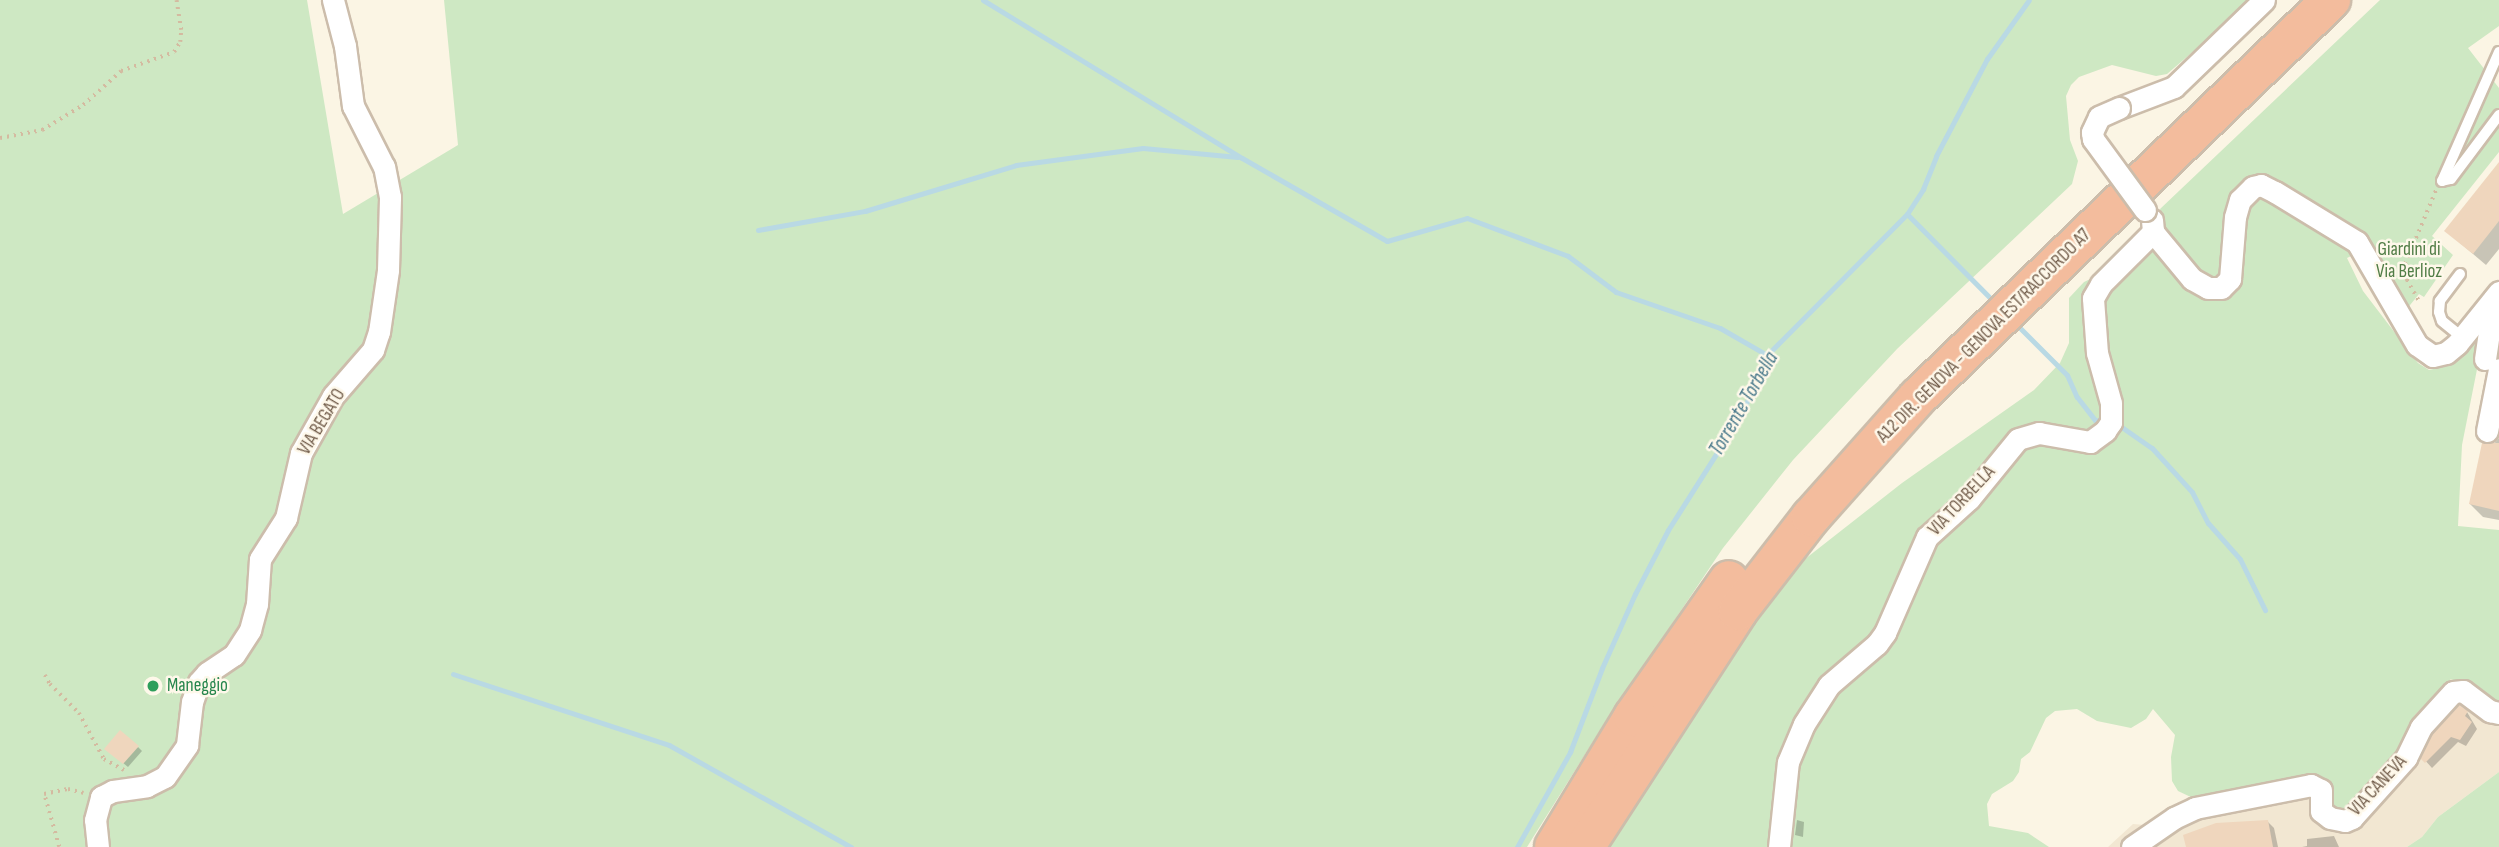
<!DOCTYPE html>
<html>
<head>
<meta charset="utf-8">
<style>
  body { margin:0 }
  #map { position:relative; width:2499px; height:847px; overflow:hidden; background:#fbf5e4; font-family:"Sofia Sans Condensed",sans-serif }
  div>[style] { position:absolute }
  .residential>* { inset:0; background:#f2e7d2 }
  .green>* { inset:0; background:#cee8c3 }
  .shadow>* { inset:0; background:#0003 }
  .stream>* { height:5px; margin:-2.5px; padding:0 2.5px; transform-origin:2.5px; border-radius:2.5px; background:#b9d9e4 }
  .building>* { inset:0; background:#efd6bd }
  .path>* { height:3.5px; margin-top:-1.75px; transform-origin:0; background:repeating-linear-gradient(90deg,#d4baa0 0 2px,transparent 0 7px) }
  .roads { filter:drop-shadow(2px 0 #ccbdab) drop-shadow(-2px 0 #ccbdab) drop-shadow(0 2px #ccbdab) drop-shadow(0 -2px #ccbdab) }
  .service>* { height:10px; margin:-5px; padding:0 5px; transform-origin:5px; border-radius:5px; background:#fff }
  .minor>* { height:21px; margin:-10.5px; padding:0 10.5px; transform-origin:10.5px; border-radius:10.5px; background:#fff }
  .motorway>* { height:38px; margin:-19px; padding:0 19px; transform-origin:19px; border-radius:19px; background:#f3bc9d }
  .bridges { filter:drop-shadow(2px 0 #ccbdab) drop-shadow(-2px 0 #ccbdab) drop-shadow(0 2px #ccbdab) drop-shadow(0 -2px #ccbdab) }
  .minor-bridge>* { height:21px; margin:-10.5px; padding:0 10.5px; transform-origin:10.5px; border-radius:10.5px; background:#fff }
  .dots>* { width:19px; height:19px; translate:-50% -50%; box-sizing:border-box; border:4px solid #fef8ea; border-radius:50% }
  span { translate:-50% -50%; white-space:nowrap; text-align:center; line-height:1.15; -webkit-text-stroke:5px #fef8ea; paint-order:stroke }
  .park-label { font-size:19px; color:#517d46 }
  .street-label { font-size:19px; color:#725d4b }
  .leisure-label { font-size:19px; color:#27864d }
  .left { translate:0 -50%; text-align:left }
  .water-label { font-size:21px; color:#49798b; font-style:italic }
</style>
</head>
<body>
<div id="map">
  <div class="residential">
    <div style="clip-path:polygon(2451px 679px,2499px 707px,2499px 772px,2438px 817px,2422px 837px,2407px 847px,2108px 847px,2133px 824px,2156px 826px,2394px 762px,2415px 715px)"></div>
  </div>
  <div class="green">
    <div style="clip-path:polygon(0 0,307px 0,343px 214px,458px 145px,444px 0,2253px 0,2167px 74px,2156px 76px,2112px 65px,2079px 77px,2071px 85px,2066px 96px,2070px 140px,2078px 161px,2072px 184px,1897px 349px,1793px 460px,1723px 548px,1598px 734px,1527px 847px,0 847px)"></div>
    <div style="clip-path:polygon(2380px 0,2499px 0,2499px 26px,2468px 48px,2499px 88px,2499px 152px,2432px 236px,2453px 255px,2424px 297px,2419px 294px,2402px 315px,2368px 248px,2347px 258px,2363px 291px,2418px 363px,2429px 370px,2452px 365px,2485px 329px,2462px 445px,2458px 526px,2499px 530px,2499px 707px,2451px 679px,2415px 715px,2394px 762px,2364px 797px,2339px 814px,2327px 811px,2327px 784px,2195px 799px,2178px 791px,2172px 781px,2171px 757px,2175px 735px,2153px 709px,2146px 719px,2131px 728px,2097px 721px,2077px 709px,2055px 711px,2046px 718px,2030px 752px,2021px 759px,2019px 772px,2013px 781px,1992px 794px,1987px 804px,1989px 826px,2028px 833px,2049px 847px,1595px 847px,1693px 691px,1791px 570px,1902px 483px,2034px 390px,2060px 363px,2069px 343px,2069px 298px,2084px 282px,2155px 248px,2167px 236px,2160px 209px)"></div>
    <div style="clip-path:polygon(2499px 772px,2499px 847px,2407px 847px,2422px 837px,2438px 817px)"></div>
  </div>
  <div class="shadow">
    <div style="clip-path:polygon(2499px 165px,2499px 249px,2486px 265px,2446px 231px)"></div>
    <div style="clip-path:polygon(2499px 438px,2499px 520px,2483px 517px,2470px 504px,2493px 445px)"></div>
    <div style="clip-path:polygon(2467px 712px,2477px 729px,2466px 746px,2458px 742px,2432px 768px,2423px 758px)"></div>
    <div style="clip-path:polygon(138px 747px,142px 751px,128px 767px,111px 753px)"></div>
    <div style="clip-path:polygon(1797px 820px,1804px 822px,1803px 837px,1795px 835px)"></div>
    <div style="clip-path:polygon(2268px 822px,2274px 828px,2278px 847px,2188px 847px)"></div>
    <div style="clip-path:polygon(2334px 836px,2339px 847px,2302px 847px,2307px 846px,2307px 839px)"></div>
  </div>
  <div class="stream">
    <div style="left:983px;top:0;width:303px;rotate:31.4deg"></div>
    <div style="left:1242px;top:158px;width:167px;rotate:29.8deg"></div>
    <div style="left:1387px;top:241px;width:83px;rotate:-16deg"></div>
    <div style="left:1467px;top:218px;width:108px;rotate:20.6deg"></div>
    <div style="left:1568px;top:256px;width:60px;rotate:36.9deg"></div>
    <div style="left:1616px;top:292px;width:110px;rotate:19.1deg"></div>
    <div style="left:1720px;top:328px;width:54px;rotate:29.9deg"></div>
    <div style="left:1907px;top:214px;width:125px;rotate:45.3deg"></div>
    <div style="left:758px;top:230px;width:109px;rotate:-10.1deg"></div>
    <div style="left:865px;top:211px;width:158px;rotate:-16.9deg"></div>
    <div style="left:1016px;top:165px;width:128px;rotate:-7.6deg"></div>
    <div style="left:1143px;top:148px;width:95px;rotate:5.4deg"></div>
    <div style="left:2014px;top:322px;width:75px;rotate:45deg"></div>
    <div style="left:2067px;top:375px;width:24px;rotate:66deg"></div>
    <div style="left:2077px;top:397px;width:29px;rotate:52deg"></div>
    <div style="left:2095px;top:420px;width:9px;rotate:13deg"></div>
    <div style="left:2113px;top:425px;width:10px;rotate:17deg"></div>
    <div style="left:2123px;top:428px;width:35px;rotate:35deg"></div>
    <div style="left:2152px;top:448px;width:59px;rotate:47.7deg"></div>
    <div style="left:2192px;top:492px;width:35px;rotate:63deg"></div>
    <div style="left:2208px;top:523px;width:48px;rotate:48.4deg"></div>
    <div style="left:2240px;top:559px;width:57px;rotate:63.9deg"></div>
    <div style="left:453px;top:674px;width:227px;rotate:18.2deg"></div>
    <div style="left:669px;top:745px;width:209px;rotate:29.3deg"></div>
    <div style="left:1517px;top:847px;width:109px;rotate:-60.8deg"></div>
    <div style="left:1570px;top:752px;width:90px;rotate:-69.1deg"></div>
    <div style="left:1602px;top:668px;width:81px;rotate:-66deg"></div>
    <div style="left:1635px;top:594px;width:72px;rotate:-62.7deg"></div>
    <div style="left:1668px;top:530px;width:138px;rotate:-57.7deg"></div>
    <div style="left:1742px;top:413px;width:63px;rotate:-66.7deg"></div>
    <div style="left:1767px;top:355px;width:199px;rotate:-45.2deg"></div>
    <div style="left:1907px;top:214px;width:30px;rotate:-57deg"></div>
    <div style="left:1923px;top:189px;width:35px;rotate:-68deg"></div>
    <div style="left:1936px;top:156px;width:110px;rotate:-62.3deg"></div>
    <div style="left:1987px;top:59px;width:72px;rotate:-54.6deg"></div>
  </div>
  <div class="building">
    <div style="clip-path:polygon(2499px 162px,2499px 221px,2473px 254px,2444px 231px)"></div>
    <div style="clip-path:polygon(2482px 443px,2499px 443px,2499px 511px,2469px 504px)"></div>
    <div style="clip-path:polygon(2459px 705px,2468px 711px,2465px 716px,2472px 722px,2460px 740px,2451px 737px,2425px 763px,2420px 758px,2432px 734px)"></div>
    <div style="clip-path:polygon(120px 730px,139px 746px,123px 764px,104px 749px)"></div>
    <div style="clip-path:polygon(2268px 820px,2273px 847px,2186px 847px,2183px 835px,2216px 823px)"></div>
  </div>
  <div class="path">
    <div style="left:0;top:138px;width:43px;rotate:-10.8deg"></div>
    <div style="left:42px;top:130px;width:48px;rotate:-31.4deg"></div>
    <div style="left:83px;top:105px;width:51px;rotate:-41.8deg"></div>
    <div style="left:121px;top:71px;width:56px;rotate:-19.7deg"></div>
    <div style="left:174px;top:52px;width:12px;rotate:-59deg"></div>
    <div style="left:180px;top:42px;width:12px;rotate:-85deg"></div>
    <div style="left:181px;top:30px;width:30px;rotate:-99deg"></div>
    <div style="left:2418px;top:300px;width:22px;rotate:-120deg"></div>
    <div style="left:2407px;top:281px;width:17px;rotate:-97deg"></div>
    <div style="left:2405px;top:264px;width:80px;rotate:-67.3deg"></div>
    <div style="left:45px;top:675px;width:10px;rotate:61deg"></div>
    <div style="left:50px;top:684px;width:41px;rotate:45deg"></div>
    <div style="left:79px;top:713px;width:52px;rotate:61.5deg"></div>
    <div style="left:104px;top:759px;width:23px;rotate:29deg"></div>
    <div style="left:59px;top:847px;width:55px;rotate:-105.8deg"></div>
    <div style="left:44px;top:794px;width:25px;rotate:-12deg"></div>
    <div style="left:68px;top:789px;width:16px;rotate:14deg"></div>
  </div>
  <div class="roads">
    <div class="service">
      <div style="left:2499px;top:52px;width:141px;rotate:113.8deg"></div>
      <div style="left:2442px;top:181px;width:9px;rotate:-13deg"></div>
      <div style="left:2451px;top:179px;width:80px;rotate:-53.1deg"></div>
      <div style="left:2460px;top:274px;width:34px;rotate:127deg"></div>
      <div style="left:2440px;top:301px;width:11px;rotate:95deg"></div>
      <div style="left:2439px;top:312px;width:9px;rotate:72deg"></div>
      <div style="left:2442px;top:321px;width:27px;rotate:39deg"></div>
    </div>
    <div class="minor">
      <div style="left:2119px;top:108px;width:59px;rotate:-20.9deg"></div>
      <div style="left:2174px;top:87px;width:125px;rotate:-44deg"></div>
      <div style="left:2152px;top:220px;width:12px;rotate:85deg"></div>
      <div style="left:2153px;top:232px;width:61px;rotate:50.3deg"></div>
      <div style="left:2192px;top:279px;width:18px;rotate:29deg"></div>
      <div style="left:2208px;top:288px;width:13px"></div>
      <div style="left:2221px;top:288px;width:13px;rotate:-45deg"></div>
      <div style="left:2230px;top:279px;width:62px;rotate:-85.4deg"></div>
      <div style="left:2235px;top:217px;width:18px;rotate:-74deg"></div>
      <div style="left:2240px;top:200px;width:18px;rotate:-45deg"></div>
      <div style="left:2253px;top:187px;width:8px;rotate:-14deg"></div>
      <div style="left:2261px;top:185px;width:16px;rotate:27deg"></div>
      <div style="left:2275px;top:192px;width:96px;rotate:31.4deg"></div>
      <div style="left:2357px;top:242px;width:119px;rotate:59.8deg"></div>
      <div style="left:2417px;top:345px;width:19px;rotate:35deg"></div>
      <div style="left:2433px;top:356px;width:13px;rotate:-13deg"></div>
      <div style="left:2446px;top:353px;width:14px;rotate:-39deg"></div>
      <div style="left:2457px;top:344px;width:67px;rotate:-51.1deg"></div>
      <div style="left:2485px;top:359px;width:61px;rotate:-81.5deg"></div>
      <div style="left:2487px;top:431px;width:63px;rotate:-79deg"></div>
      <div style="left:98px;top:847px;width:27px;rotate:-96deg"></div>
      <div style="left:95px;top:820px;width:24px;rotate:-75deg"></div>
      <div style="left:101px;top:797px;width:13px;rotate:-27deg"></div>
      <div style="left:113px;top:791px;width:34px;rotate:-8deg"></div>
      <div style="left:147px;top:786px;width:20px;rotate:-27deg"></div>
      <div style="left:165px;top:777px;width:39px;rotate:-55deg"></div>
      <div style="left:187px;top:745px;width:43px;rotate:-83.4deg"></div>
      <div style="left:192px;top:702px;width:21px;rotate:-71deg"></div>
      <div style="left:199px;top:682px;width:12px;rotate:-48deg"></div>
      <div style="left:207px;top:673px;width:32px;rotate:-34deg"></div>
      <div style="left:234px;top:655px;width:30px;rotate:-57deg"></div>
      <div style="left:250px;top:630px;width:27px;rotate:-75deg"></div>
      <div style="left:257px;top:604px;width:45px;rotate:-86.2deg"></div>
      <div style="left:260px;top:559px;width:49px;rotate:-57.6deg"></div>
      <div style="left:286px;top:518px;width:67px;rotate:-77deg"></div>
      <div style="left:301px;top:453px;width:65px;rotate:-60.7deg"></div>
      <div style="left:333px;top:396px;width:61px;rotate:-49deg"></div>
      <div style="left:373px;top:350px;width:19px;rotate:-72deg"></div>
      <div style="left:379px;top:332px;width:63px;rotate:-81.7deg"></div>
      <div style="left:388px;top:270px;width:73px;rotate:-88.4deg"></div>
      <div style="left:390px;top:197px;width:31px;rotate:-101deg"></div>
      <div style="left:384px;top:167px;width:68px;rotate:-116.9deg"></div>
      <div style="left:353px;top:106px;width:61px;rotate:-97.6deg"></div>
      <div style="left:345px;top:46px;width:48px;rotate:-104.6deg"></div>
      <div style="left:1779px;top:847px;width:85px;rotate:-84deg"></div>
      <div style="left:1788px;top:762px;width:41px;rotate:-67.2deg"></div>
      <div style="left:1804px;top:724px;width:46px;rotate:-57.3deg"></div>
      <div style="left:1829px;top:685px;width:63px;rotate:-40.5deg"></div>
      <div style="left:1877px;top:644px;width:14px;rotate:-54deg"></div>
      <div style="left:1885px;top:633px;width:105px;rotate:-66.4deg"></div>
      <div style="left:1927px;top:537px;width:57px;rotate:-42.1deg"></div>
      <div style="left:1969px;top:499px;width:77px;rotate:-50.8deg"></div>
      <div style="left:2018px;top:439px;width:22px;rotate:-16deg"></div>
      <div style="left:2039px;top:433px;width:52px;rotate:10deg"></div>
      <div style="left:2090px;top:442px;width:19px;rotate:-36deg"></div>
      <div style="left:2105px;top:431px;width:11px;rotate:-56deg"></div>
      <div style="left:2111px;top:422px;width:19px;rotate:-90deg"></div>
      <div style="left:2111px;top:403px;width:52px;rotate:-105.6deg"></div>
      <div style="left:2097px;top:353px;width:55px;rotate:-94.2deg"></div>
      <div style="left:2093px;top:298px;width:16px;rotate:-60deg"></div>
      <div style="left:2101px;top:284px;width:74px;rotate:-45deg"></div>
      <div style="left:2132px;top:847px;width:51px;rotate:-34.6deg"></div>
      <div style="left:2174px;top:818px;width:23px;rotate:-25deg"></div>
      <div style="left:2195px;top:808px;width:118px;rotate:-11.2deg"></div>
      <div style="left:2311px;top:785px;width:11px;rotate:27deg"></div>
      <div style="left:2321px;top:790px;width:21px;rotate:90deg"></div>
      <div style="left:2321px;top:811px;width:11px;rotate:38deg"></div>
      <div style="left:2330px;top:818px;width:15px;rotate:11deg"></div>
      <div style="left:2345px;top:821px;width:8px;rotate:-23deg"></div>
      <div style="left:2352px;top:818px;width:81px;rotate:-48deg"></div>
      <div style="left:2406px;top:758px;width:34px;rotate:-64deg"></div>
      <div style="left:2421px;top:727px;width:47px;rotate:-47.6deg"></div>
      <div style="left:2453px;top:692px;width:10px;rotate:-6deg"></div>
      <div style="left:2463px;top:691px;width:34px;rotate:37deg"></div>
      <div style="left:2490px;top:711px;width:9px;rotate:13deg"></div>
    </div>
    <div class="motorway">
      <div style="left:1554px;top:847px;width:152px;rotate:-58.7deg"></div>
      <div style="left:1633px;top:717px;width:167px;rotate:-55deg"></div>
      <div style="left:1585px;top:847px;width:281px;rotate:-57deg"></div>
      <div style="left:1738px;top:611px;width:119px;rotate:-52.2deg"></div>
      <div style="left:1811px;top:517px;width:161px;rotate:-48.3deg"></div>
      <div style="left:1918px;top:397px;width:573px;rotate:-43.87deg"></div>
    </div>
  </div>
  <div class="bridges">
    <div class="minor-bridge">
      <div style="left:2119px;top:108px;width:22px;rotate:156deg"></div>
      <div style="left:2099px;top:117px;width:17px;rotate:115deg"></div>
      <div style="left:2092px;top:132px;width:7px;rotate:82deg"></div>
      <div style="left:2093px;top:139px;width:88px;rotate:53.8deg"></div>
    </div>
  </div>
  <div class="dots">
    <div style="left:153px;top:686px;background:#2e9e5b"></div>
  </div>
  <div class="park-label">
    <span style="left:2409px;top:261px">Giardini di<br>Via Berlioz</span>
  </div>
  <div class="street-label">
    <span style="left:1984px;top:336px;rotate:-45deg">A12 DIR. GENOVA - GENOVA EST/RACCORDO A7</span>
    <span style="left:322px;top:422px;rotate:-59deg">VIA BEGATO</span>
    <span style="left:1962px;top:501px;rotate:-47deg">VIA TORBELLA</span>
    <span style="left:2378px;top:786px;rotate:-47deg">VIA CANEVA</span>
  </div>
  <div class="leisure-label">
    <span class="left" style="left:167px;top:686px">Maneggio</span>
  </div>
  <div class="water-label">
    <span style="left:1744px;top:404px;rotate:-60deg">Torrente Torbella</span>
  </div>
</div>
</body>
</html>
